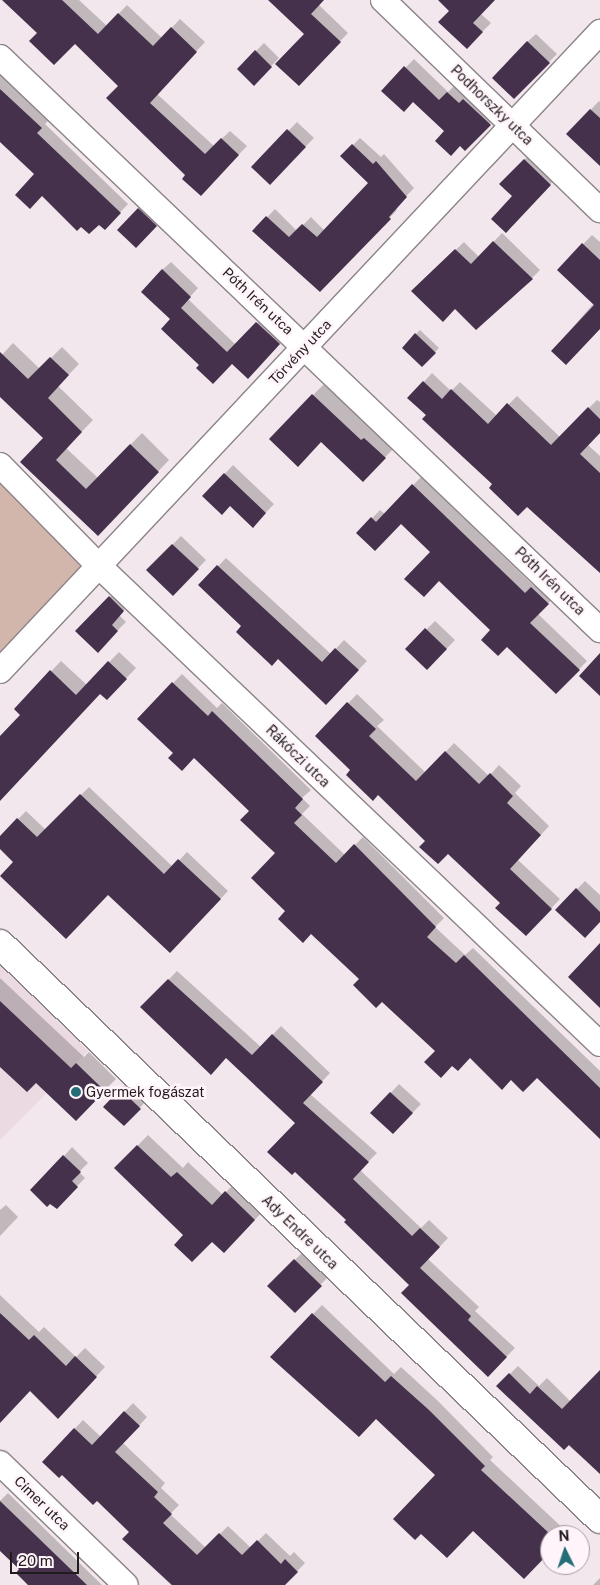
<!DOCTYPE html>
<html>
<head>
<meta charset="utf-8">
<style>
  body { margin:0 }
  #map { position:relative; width:600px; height:1585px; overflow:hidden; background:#f2e7ec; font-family:"Public Sans",sans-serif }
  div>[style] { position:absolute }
  .built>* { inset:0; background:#ecdae3 }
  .green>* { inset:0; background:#d3b6ab }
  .shadow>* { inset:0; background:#0003 }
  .building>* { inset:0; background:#46314d }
  .roads { filter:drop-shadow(1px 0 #8d8489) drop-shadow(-1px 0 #8d8489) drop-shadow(0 1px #8d8489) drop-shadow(0 -1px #8d8489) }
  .minor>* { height:24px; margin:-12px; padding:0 12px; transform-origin:12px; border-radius:12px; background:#fff }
  .tertiary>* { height:28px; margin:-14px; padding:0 14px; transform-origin:14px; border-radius:14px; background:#fff }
  .dots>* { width:14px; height:14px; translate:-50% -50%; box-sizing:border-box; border:2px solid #fff4fa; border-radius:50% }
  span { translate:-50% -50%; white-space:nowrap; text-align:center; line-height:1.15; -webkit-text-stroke:5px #fff4fa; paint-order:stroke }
  .street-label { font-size:14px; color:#201c1e }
  .poi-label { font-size:14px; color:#201c1e }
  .left { translate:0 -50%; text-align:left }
  .north { position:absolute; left:540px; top:1525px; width:50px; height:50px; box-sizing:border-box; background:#fff4fa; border:1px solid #a69ea2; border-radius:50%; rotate:356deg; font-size:14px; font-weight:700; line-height:20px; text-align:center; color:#201c1e }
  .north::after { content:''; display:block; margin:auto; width:18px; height:22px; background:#246e78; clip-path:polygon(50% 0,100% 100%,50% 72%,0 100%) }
  .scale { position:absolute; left:10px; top:1552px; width:69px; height:22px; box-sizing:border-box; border:2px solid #201c1e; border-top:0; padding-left:6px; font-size:15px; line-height:18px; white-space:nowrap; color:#201c1e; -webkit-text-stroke:4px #fff4fa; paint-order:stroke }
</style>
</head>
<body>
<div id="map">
  <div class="built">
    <div style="clip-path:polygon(0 965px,88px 1051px,0 1140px)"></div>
  </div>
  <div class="green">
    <div style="clip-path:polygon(0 465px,98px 565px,0 671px)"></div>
  </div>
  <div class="shadow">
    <div style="clip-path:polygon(3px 0,79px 0,107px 26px,127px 5px,162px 38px,180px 19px,205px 42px,157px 94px,214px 146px,230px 131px,247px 146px,201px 194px,120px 86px,75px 43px,38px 33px)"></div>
    <div style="clip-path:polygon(272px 0,322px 0,318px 4px,348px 33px,307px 76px,305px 34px)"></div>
    <div style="clip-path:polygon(439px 0,494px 0,481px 14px,491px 23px,467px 47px,451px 11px)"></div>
    <div style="clip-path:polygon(536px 34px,557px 54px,514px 98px,527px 42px)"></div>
    <div style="clip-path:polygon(264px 43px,279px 58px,254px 84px,238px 69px)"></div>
    <div style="clip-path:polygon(414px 59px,448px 92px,456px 84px,498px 115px,465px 149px,413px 100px,383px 91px)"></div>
    <div style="clip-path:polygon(0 73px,50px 119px,45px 124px,128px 204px,105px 228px,36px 174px,0 140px)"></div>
    <div style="clip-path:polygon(599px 101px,600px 102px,600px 164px,568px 134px)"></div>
    <div style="clip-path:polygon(297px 122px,314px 138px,270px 183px,253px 167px)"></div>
    <div style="clip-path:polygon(360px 138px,381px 157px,384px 154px,414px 188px,395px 208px,397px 210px,320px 291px,254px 231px,275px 209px,297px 231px,311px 217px,325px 231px,370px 183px,342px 156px)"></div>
    <div style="clip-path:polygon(531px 153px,557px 177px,513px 224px,514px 196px,501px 184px)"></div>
    <div style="clip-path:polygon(147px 200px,164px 217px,136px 246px,119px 230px)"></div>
    <div style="clip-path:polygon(502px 233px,540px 270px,510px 300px,507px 297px,455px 308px,421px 283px,464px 242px,479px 257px)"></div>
    <div style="clip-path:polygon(592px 235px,600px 242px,600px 328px,552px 351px,594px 303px,558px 270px)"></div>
    <div style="clip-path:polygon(171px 262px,198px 288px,188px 299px,236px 345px,266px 314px,288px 335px,248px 377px,232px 362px,201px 365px,172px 319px,162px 270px)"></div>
    <div style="clip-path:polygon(420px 330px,439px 348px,422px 365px,403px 347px)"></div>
    <div style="clip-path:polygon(13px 343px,40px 369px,62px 347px,79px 364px,58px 386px,93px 420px,66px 448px,98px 478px,142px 433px,169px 460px,109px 523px,22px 462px,45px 438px,0 396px,0 357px)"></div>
    <div style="clip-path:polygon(432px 373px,451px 391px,460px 382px,497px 416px,517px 396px,560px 437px,597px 400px,600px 402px,600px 432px,588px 445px,600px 456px,600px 571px,527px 505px,494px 484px,409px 398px)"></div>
    <div style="clip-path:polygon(324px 384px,373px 430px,376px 427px,396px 446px,363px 480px,321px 441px,270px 439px)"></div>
    <div style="clip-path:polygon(233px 465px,274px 504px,253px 526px,231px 505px,204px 496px)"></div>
    <div style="clip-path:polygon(421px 477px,534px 586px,540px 580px,556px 595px,538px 614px,587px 661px,556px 693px,492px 630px,432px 552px,401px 523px,358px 533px,380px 510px,385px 514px)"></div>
    <div style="clip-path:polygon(181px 536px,206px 560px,173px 595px,148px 570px)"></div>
    <div style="clip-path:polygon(226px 558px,331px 654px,344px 640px,367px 661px,326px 703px,200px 585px)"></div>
    <div style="clip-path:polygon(118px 589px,132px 602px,119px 615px,126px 622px,97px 651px,77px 631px)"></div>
    <div style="clip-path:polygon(435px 621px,455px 640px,427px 669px,407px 649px)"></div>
    <div style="clip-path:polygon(119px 652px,136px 668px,107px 698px,101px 693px,0 786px,0 738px,22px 715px,15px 709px,61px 661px,87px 685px)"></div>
    <div style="clip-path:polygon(182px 674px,217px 708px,222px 703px,311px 790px,302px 798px,310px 806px,302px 814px,345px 855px,363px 837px,444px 918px,435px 927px,465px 955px,473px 948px,600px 1071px,600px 1137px,537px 1076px,512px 1079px,470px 1057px,361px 978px,287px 911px,276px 853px,251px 811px,194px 757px,174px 753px,138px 719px)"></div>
    <div style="clip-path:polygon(357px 694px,384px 720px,377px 726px,426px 773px,454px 743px,489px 776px,499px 765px,521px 786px,515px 793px,549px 826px,518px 860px,560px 899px,526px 935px,501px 903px,448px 852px,427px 841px,317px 736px)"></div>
    <div style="clip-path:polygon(89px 787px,173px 867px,187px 852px,228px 891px,170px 951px,108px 893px,15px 862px,0 847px,0 838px,26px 811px,46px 830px)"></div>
    <div style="clip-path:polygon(585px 881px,600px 895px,600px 920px,557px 910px)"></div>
    <div style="clip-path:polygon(177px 971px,261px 1047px,281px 1026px,330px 1073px,310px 1094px,377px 1153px,360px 1170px,421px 1228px,429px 1220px,448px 1238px,428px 1259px,479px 1307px,475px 1311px,515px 1348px,488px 1375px,411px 1285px,297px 1123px,227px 1057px,142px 1007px)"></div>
    <div style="clip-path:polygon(0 978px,84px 1057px,89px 1052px,116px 1079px,88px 1107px,0 1065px)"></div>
    <div style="clip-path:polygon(129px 1081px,148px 1099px,124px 1125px,105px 1107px)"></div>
    <div style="clip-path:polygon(399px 1084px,421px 1104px,393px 1133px,372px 1113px)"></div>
    <div style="clip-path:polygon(148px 1135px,183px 1168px,188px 1162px,223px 1195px,236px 1182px,265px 1209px,235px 1241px,185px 1235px,116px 1168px)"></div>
    <div style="clip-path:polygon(72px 1147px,88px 1163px,79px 1172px,85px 1178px,57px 1207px,64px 1156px)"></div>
    <div style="clip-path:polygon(6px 1205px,18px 1217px,0 1236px,0 1210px)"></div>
    <div style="clip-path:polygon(303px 1252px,329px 1276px,295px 1311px,269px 1286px)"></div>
    <div style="clip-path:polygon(0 1295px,39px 1332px,44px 1327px,76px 1357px,85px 1348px,105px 1367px,58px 1417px,30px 1390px,0 1414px)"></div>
    <div style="clip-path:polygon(322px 1305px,394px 1374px,401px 1367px,438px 1401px,493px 1457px,490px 1460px,567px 1532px,550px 1535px,550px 1550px,437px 1475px,313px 1314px)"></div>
    <div style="clip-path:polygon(518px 1366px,539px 1386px,547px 1378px,571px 1402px,600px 1372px,600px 1472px,498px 1386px)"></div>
    <div style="clip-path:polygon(133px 1403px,147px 1417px,123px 1443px,165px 1483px,161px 1488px,179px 1505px,170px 1514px,206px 1548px,228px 1526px,251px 1548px,266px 1533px,290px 1556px,294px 1552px,305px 1563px,284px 1585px,171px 1585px,123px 1539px,130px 1532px,97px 1499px,43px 1462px,83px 1420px,101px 1437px)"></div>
    <div style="clip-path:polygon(8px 1493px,102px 1585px,30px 1585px,21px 1569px,0 1550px,0 1501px)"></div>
    <div style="clip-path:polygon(600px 1578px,600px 1585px,593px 1585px)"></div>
  </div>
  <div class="building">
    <div style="clip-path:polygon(2px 0,62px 0,98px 34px,118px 13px,153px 46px,171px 27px,197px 52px,150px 103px,205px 154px,221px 138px,239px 155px,201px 196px,182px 179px,185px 175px,106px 98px,118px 86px,75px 44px,54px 65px,29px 41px,37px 33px)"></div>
    <div style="clip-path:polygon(268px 0,324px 0,311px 14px,341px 42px,299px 86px,275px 64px,304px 34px)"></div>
    <div style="clip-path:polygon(438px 0,495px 0,473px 23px,483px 32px,467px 49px,438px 22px,449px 11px)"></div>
    <div style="clip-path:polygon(527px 41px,550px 63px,514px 99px,492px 78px)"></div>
    <div style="clip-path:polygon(255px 50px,272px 67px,254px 86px,237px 69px)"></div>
    <div style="clip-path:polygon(404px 66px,439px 100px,447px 92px,459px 103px,463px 99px,491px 125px,465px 151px,460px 146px,451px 156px,435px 141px,444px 131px,413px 102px,404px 112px,381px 91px)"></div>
    <div style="clip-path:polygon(0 89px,42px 128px,37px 133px,121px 213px,105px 230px,99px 225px,89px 234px,81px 227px,77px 231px,42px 196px,30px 209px,15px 195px,34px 174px,0 142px)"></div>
    <div style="clip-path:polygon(590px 109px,600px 118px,600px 166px,566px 134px)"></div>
    <div style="clip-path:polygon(287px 129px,306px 147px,270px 185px,251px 167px)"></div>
    <div style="clip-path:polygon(352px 144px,373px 164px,376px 161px,407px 197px,389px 217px,391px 219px,320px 292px,252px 231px,266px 216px,289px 237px,302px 224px,317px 237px,368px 183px,340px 156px)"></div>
    <div style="clip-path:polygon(524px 159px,551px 185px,506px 233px,491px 219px,512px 196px,499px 184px)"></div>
    <div style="clip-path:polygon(138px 208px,157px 226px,136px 248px,117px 230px)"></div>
    <div style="clip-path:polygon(493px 241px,533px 279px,476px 330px,455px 309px,443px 322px,411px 291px,455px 249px,471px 264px)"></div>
    <div style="clip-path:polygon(582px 243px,600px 260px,600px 329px,566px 365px,551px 351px,594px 305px,557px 270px)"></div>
    <div style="clip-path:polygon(162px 269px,191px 297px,181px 308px,227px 352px,256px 322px,280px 344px,248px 379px,232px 364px,213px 384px,196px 368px,199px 365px,161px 329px,170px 319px,141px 292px)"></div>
    <div style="clip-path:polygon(415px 333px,436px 353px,422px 367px,402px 348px)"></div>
    <div style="clip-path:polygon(0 352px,28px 379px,50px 357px,69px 375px,48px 398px,82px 432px,56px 460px,86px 489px,130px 444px,159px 472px,98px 536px,20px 462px,43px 438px,0 397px)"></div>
    <div style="clip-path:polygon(423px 381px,442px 399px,451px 389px,488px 424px,507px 403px,551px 445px,588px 407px,600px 419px,600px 433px,580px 454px,600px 473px,600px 573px,527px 507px,518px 516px,489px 488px,492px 484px,422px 419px,426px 415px,407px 398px)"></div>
    <div style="clip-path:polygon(312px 394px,361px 440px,364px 438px,386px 458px,363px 482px,321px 442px,298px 467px,269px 439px)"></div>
    <div style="clip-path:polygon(224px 473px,266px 513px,253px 528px,230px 506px,222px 515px,202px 496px)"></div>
    <div style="clip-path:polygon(412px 484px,525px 593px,531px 587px,549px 604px,530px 623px,580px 670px,556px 694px,507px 647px,498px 656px,481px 640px,490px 630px,439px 581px,424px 597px,404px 579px,430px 552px,401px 524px,375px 551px,356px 533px,371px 517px,376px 522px)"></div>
    <div style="clip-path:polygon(172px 544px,199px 569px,173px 596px,146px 570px)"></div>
    <div style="clip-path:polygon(217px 565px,322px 662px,335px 648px,359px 670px,326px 705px,278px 659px,272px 666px,236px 632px,241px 626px,198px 585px)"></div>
    <div style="clip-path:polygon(109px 596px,124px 611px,112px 625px,118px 631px,98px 653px,75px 631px)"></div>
    <div style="clip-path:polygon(425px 628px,447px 649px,427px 670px,405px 649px)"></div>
    <div style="clip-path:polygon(600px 653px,600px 696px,579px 676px)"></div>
    <div style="clip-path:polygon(108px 661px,127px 679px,107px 700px,100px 694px,0 801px,0 736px,20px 715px,14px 709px,50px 670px,76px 695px)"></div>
    <div style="clip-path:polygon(172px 682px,208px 716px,212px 711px,303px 799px,295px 808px,302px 815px,294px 823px,336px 863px,354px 844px,436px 927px,427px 937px,456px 963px,464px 955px,600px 1088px,600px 1139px,537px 1078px,523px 1092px,511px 1080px,502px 1090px,470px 1058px,458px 1071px,452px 1066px,441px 1078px,424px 1062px,435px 1051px,382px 1002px,376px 1008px,353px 985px,359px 979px,311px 934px,303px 943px,278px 919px,285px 911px,251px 878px,275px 853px,240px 820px,249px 811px,194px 758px,182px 771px,168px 758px,173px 753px,137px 719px)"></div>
    <div style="clip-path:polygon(347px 702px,376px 729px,369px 736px,416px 781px,445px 751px,479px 784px,490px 773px,513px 796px,507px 803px,541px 835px,510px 869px,552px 909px,526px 936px,495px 908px,500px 903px,448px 854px,438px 864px,419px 847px,425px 841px,378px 795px,373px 801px,346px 775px,350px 770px,315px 736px)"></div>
    <div style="clip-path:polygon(80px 794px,164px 874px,178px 859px,221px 899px,170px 953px,108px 895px,66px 939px,0 876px,13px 862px,0 849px,0 836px,17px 818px,37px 837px)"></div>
    <div style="clip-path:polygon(576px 888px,600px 912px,600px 922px,585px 938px,555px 910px)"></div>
    <div style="clip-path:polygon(600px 943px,600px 1008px,568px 977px)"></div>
    <div style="clip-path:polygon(168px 979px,252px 1055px,272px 1034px,323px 1082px,303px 1103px,369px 1162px,353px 1179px,412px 1236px,420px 1228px,440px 1247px,420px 1268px,471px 1316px,468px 1320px,507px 1357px,488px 1377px,401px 1293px,409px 1285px,344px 1222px,346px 1220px,295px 1172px,292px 1175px,267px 1152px,295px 1123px,226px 1058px,211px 1075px,140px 1007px)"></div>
    <div style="clip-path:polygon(0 1001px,71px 1068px,76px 1063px,105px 1091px,76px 1121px,36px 1083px,27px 1092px,0 1067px)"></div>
    <div style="clip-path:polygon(120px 1089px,141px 1109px,124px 1126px,103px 1107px)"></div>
    <div style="clip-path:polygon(390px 1092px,413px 1113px,393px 1134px,370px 1113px)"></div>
    <div style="clip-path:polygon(137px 1145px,171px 1177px,177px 1172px,212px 1205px,225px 1191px,255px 1220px,224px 1253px,212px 1242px,192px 1262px,174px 1245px,183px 1235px,114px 1168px)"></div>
    <div style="clip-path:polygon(63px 1155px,81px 1172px,72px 1181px,78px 1187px,57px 1209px,50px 1204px,47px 1207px,30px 1190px)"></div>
    <div style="clip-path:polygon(294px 1259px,322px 1286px,295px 1313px,267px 1286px)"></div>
    <div style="clip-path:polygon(0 1313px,29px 1340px,34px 1335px,66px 1366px,75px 1356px,97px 1377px,58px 1419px,30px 1391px,0 1423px)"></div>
    <div style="clip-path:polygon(312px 1313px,385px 1382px,391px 1376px,429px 1410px,485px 1466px,481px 1470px,550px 1534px,550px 1552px,524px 1579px,473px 1531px,447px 1558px,421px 1534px,415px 1540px,393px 1519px,435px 1475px,376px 1419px,359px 1437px,270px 1357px)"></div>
    <div style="clip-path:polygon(600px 1370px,600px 1474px,569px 1445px,564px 1450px,496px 1386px,509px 1373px,530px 1394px,537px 1386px,562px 1409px)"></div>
    <div style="clip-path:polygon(124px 1411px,140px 1426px,115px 1452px,158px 1492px,154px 1497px,172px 1514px,163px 1523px,197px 1555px,219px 1533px,242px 1555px,257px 1540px,281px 1564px,285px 1559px,298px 1572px,285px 1585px,172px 1585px,122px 1539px,129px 1532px,97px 1501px,93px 1505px,62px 1475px,59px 1478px,42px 1462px,74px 1428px,92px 1445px)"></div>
    <div style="clip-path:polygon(0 1501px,26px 1526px,87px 1585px,28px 1585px,16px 1573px,19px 1569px,0 1551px)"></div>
  </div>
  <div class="roads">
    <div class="minor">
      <div style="left:383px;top:0;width:302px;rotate:44.1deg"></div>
      <div style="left:0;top:57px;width:830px;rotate:43.68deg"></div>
      <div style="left:0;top:465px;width:140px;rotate:45.6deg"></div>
      <div style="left:98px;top:565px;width:694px;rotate:43.66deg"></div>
      <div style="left:0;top:671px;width:877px;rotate:-46.8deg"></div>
      <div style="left:0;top:1463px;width:175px;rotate:44.1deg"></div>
    </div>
    <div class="tertiary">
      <div style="left:0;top:944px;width:831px;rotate:43.78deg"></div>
    </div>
  </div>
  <div class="dots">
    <div style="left:76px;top:1092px;background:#246e78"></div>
  </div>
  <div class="street-label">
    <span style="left:492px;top:105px;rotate:44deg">Podhorszky utca</span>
    <span style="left:258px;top:301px;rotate:43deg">Póth Irén utca</span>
    <span style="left:300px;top:352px;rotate:-47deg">Törvény utca</span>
    <span style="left:550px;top:581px;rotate:44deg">Póth Irén utca</span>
    <span style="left:298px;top:756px;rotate:44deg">Rákóczi utca</span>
    <span style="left:300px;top:1232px;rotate:44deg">Ady Endre utca</span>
    <span style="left:42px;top:1503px;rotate:44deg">Címer utca</span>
  </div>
  <div class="poi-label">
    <span class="left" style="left:86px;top:1092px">Gyermek fogászat</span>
  </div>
  <div class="north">N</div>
  <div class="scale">20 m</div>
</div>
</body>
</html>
